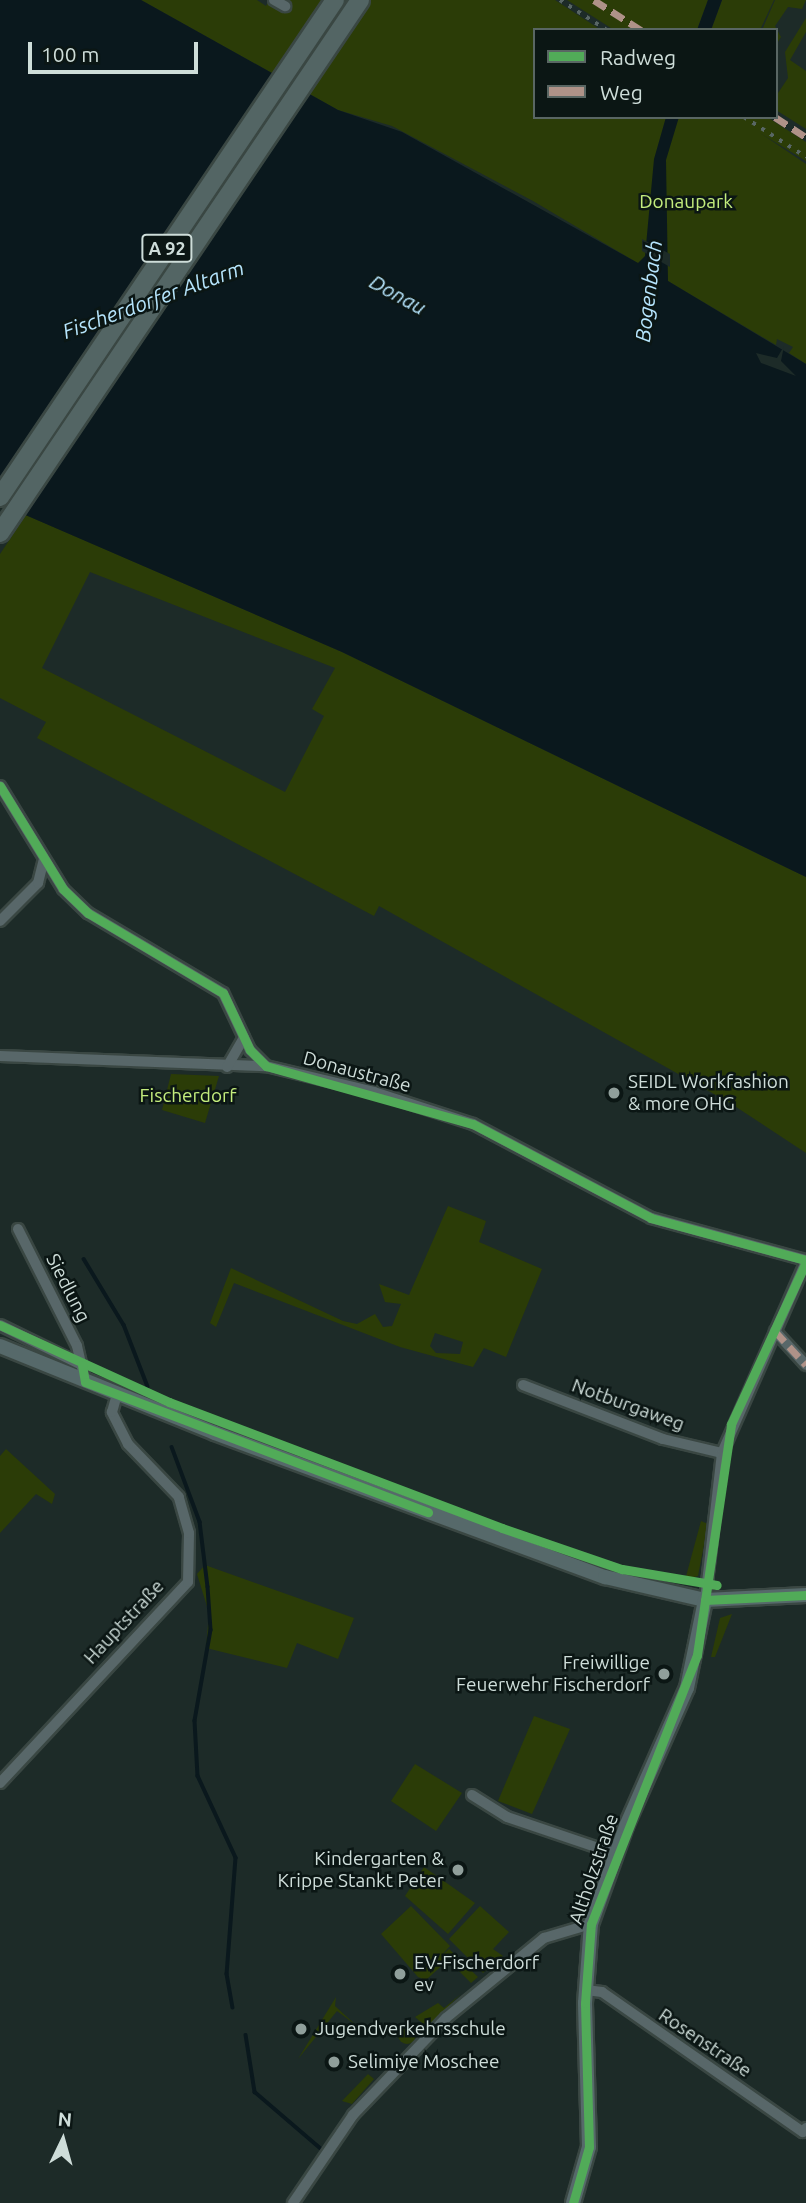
<!DOCTYPE html>
<html>
<head>
<meta charset="utf-8">
<style>
  body { margin:0 }
  #map { position:relative; width:806px; height:2203px; overflow:hidden; background:#1d2b28; font-family:Ubuntu,sans-serif }
  div>[style] { position:absolute }
  .green>* { inset:0; background:#2b3c07 }
  .round { border-radius:50% }
  .water>* { inset:0; background:#0a181d }
  .pier>* { inset:0; background:#1d2b28 }
  .stream>* { height:3.5px; margin:-1.75px; padding:0 1.75px; transform-origin:1.75px; border-radius:1.75px; background:#0a181d }
  .roads { filter:drop-shadow(2px 0 #3a4743) drop-shadow(-2px 0 #3a4743) drop-shadow(0 2px #3a4743) drop-shadow(0 -2px #3a4743) }
  .street>* { height:10px; margin:-5px; padding:0 5px; transform-origin:5px; border-radius:5px; background:#586769 }
  .secondary>* { height:14px; margin:-7px; padding:0 7px; transform-origin:7px; border-radius:7px; background:#56696a }
  .highway>* { height:18px; margin:-9px; padding:0 9px; transform-origin:9px; border-radius:9px; background:#536564 }
  .rail>* { height:3.5px; margin-top:-1.75px; transform-origin:0; background:repeating-linear-gradient(90deg,#586664 0 3.5px,transparent 0 10.5px) }
  .quiet>* { height:7px; margin-top:-3.5px; transform-origin:0; background:repeating-linear-gradient(90deg,#af9288 0 14px,transparent 0 21px) }
  .cycleway>* { height:9px; margin:-4.5px; padding:0 4.5px; transform-origin:4.5px; border-radius:4.5px; background:#51ab58 }
  .dots>* { width:19px; height:19px; translate:-50% -50%; box-sizing:border-box; border:4px solid #0b1614; border-radius:50% }
  span { translate:-50% -50%; white-space:nowrap; text-align:center; line-height:1.15; -webkit-text-stroke:5px #0b1614; paint-order:stroke }
  .shield-label span { padding:2px 5px; background:#0b1614; border:2px solid; border-radius:5px; -webkit-text-stroke-width:0 }
  .shield-label { font-size:18px; color:#ceddd9; font-weight:700 }
  .park-label { font-size:19px; color:#c3ec7d }
  .street-label { font-size:19px; color:#ceddd9 }
  .poi-label { font-size:19px; color:#ceddd9 }
  .left { translate:0 -50%; text-align:left }
  .right { translate:-100% -50%; text-align:right }
  .water-label { font-size:21px; color:#b6e5fd; font-style:italic }
  .legend { position:absolute; left:533px; top:28px; width:245px; height:91px; box-sizing:border-box; background:#0b1614; border:2px solid #596663; margin:0; padding:9px 12px; list-style:none; font-size:21px; color:#ceddd9 }
  .legend li { display:flex; align-items:center; gap:14px; height:35px }
  .legend b { width:35px; border:2px solid #596663 }
  .north { position:absolute; left:28px; top:2105px; width:70px; height:70px; -webkit-text-stroke:5px #0b1614; paint-order:stroke; rotate:5deg; font-size:19px; font-weight:700; line-height:28px; text-align:center; color:#ceddd9 }
  .north::after { content:''; display:block; margin:auto; width:24px; height:32px; background:#ceddd9; clip-path:polygon(50% 0,100% 100%,50% 72%,0 100%) }
  .scale { position:absolute; left:28px; top:42px; width:170px; height:32px; box-sizing:border-box; border:4px solid #ceddd9; border-top:0; padding-left:9px; font-size:21px; line-height:24px; white-space:nowrap; color:#ceddd9; -webkit-text-stroke:5px #0b1614; paint-order:stroke }
</style>
</head>
<body>
<div id="map">
  <div class="green">
    <div style="clip-path:polygon(141px 0,257px 0,266px 6px,269px 0,555px 0,601px 30px,535px 30px,535px 117px,767px 117px,806px 142px,806px 161px,760px 133px,806px 164px,806px 364px,789px 353px,793px 347px,777px 339px,776px 345px,533px 201px,392px 126px,338px 110px)"></div>
    <div style="clip-path:polygon(567px 0,708px 0,697px 30px,614px 30px)"></div>
    <div style="clip-path:polygon(722px 0,774px 0,760px 30px,711px 30px)"></div>
    <div style="clip-path:polygon(775px 0,806px 0,802px 9px,788px 7px,775px 26px,781px 37px,776px 45px,776px 30px,762px 30px)"></div>
    <div style="clip-path:polygon(806px 18px,806px 32px,790px 60px,806px 71px,806px 129px,776px 110px,776px 96px,788px 78px,785px 52px)"></div>
    <div style="clip-path:polygon(evenodd,26px 515px,342px 652px,806px 877px,806px 1153px,730px 1103px,379px 906px,374px 916px,37px 738px,46px 722px,0 698px,0 554px,26px 515px,90px 572px,335px 668px,312px 709px,324px 716px,285px 792px,42px 668px,90px 572px)"></div>
    <div style="clip-path:polygon(171px 1074px,219px 1076px,205px 1123px,162px 1110px)"></div>
    <div style="clip-path:polygon(evenodd,448px 1206px,486px 1221px,479px 1242px,542px 1269px,506px 1357px,484px 1348px,473px 1367px,400px 1347px,234px 1283px,216px 1327px,210px 1323px,231px 1268px,343px 1321px,357px 1324px,375px 1314px,383px 1327px,392px 1326px,401px 1304px,385px 1302px,379px 1284px,409px 1295px,448px 1206px,435px 1333px,463px 1342px,460px 1354px,436px 1353px,430px 1346px,435px 1333px)"></div>
    <div style="clip-path:polygon(105px 1377px,164px 1401px,103px 1381px)"></div>
    <div style="clip-path:polygon(262px 1439px,361px 1477px,263px 1443px)"></div>
    <div style="clip-path:polygon(6px 1449px,55px 1494px,52px 1504px,36px 1494px,0 1533px,0 1456px)"></div>
    <div style="clip-path:polygon(382px 1484px,492px 1526px,489px 1528px)"></div>
    <div style="clip-path:polygon(701px 1521px,708px 1524px,698px 1576px,685px 1580px)"></div>
    <div style="clip-path:polygon(205px 1565px,354px 1618px,338px 1659px,297px 1643px,287px 1668px,206px 1648px,209px 1613px,197px 1574px)"></div>
    <div style="clip-path:polygon(732px 1614px,715px 1657px,711px 1657px,720px 1618px)"></div>
    <div style="clip-path:polygon(534px 1716px,570px 1729px,532px 1814px,498px 1801px)"></div>
    <div style="clip-path:polygon(415px 1764px,462px 1793px,436px 1831px,391px 1801px)"></div>
    <div style="clip-path:polygon(424px 1867px,475px 1903px,448px 1934px,405px 1896px)"></div>
    <div style="clip-path:polygon(411px 1906px,450px 1946px,440px 1957px,449px 1949px,478px 1977px,471px 1983px,448px 1960px,426px 1980px,418px 1977px,381px 1934px)"></div>
    <div style="clip-path:polygon(480px 1906px,509px 1932px,493px 1949px,503px 1956px,483px 1973px,449px 1939px)"></div>
    <div style="clip-path:polygon(461px 1994px,427px 2027px,415px 2017px,438px 2003px,444px 2008px)"></div>
    <div style="clip-path:polygon(336px 1997px,335px 2006px,357px 2026px,337px 2011px,298px 2059px)"></div>
    <div class="round" style="left:398px;top:2026px;width:18px;height:18px"></div>
    <div style="clip-path:polygon(368px 2074px,374px 2079px,352px 2104px,342px 2101px)"></div>
  </div>
  <div class="water">
    <div style="clip-path:polygon(0 0,141px 0,338px 110px,402px 132px,638px 263px,645px 256px,654px 159px,666px 117px,679px 117px,666px 160px,668px 281px,806px 364px,806px 877px,342px 652px,0 504px)"></div>
    <div style="clip-path:polygon(708px 0,722px 0,711px 30px,697px 30px)"></div>
  </div>
  <div class="pier">
    <div style="clip-path:polygon(274px 71px,311px 91px,23px 518px,0 508px,0 478px)"></div>
    <div style="clip-path:polygon(642px 239px,670px 254px,670px 267px,642px 251px)"></div>
    <div style="clip-path:polygon(784px 346px,781px 361px,796px 376px,761px 363px,756px 353px,777px 358px)"></div>
  </div>
  <div class="stream">
    <div style="left:84px;top:1259px;width:77px;rotate:58.8deg"></div>
    <div style="left:124px;top:1325px;width:66px;rotate:68.8deg"></div>
    <div style="left:172px;top:1447px;width:80px;rotate:69.5deg"></div>
    <div style="left:200px;top:1522px;width:65px;rotate:83deg"></div>
    <div style="left:208px;top:1587px;width:43px;rotate:86deg"></div>
    <div style="left:211px;top:1630px;width:92px;rotate:100deg"></div>
    <div style="left:195px;top:1721px;width:55px;rotate:86.9deg"></div>
    <div style="left:198px;top:1776px;width:90px;rotate:65.1deg"></div>
    <div style="left:236px;top:1858px;width:116px;rotate:94.4deg"></div>
    <div style="left:227px;top:1974px;width:34px;rotate:80deg"></div>
    <div style="left:246px;top:2035px;width:58px;rotate:81deg"></div>
    <div style="left:255px;top:2092px;width:86px;rotate:40.7deg"></div>
  </div>
  <div class="roads">
    <div class="street">
      <div style="left:274px;top:0;width:13px;rotate:29deg"></div>
      <div style="left:0;top:786px;width:121px;rotate:58.5deg"></div>
      <div style="left:63px;top:889px;width:35px;rotate:44deg"></div>
      <div style="left:88px;top:913px;width:157px;rotate:30.7deg"></div>
      <div style="left:223px;top:993px;width:63px;rotate:64.7deg"></div>
      <div style="left:250px;top:1050px;width:23px;rotate:45deg"></div>
      <div style="left:0;top:921px;width:54px;rotate:-45deg"></div>
      <div style="left:38px;top:883px;width:25px;rotate:-76deg"></div>
      <div style="left:0;top:1056px;width:266px;rotate:2.2deg"></div>
      <div style="left:266px;top:1066px;width:111px;rotate:13.5deg"></div>
      <div style="left:374px;top:1092px;width:104px;rotate:17.9deg"></div>
      <div style="left:473px;top:1124px;width:201px;rotate:27.8deg"></div>
      <div style="left:651px;top:1218px;width:161px;rotate:15.2deg"></div>
      <div style="left:227px;top:1067px;width:34px;rotate:-60deg"></div>
      <div style="left:18px;top:1229px;width:131px;rotate:63.2deg"></div>
      <div style="left:77px;top:1346px;width:37px;rotate:77deg"></div>
      <div style="left:0;top:1325px;width:91px;rotate:26deg"></div>
      <div style="left:775px;top:1331px;width:46px;rotate:47.6deg"></div>
      <div style="left:523px;top:1385px;width:150px;rotate:21.1deg"></div>
      <div style="left:663px;top:1439px;width:61px;rotate:13.3deg"></div>
      <div style="left:705px;top:1600px;width:148px;rotate:-83.4deg"></div>
      <div style="left:722px;top:1453px;width:209px;rotate:-66.3deg"></div>
      <div style="left:0;top:1783px;width:275px;rotate:-46.9deg"></div>
      <div style="left:188px;top:1582px;width:49px;rotate:-88.8deg"></div>
      <div style="left:189px;top:1533px;width:37px;rotate:-106deg"></div>
      <div style="left:179px;top:1497px;width:74px;rotate:-133.9deg"></div>
      <div style="left:128px;top:1444px;width:36px;rotate:-117deg"></div>
      <div style="left:112px;top:1412px;width:18px;rotate:-74deg"></div>
      <div style="left:472px;top:1795px;width:41px;rotate:32.2deg"></div>
      <div style="left:507px;top:1817px;width:115px;rotate:18.7deg"></div>
      <div style="left:586px;top:1990px;width:16px;rotate:7deg"></div>
      <div style="left:602px;top:1992px;width:245px;rotate:34.9deg"></div>
      <div style="left:803px;top:2132px;width:5px;rotate:-53deg"></div>
      <div style="left:293px;top:2203px;width:107px;rotate:-55.7deg"></div>
      <div style="left:353px;top:2115px;width:134px;rotate:-46.2deg"></div>
      <div style="left:446px;top:2018px;width:127px;rotate:-39.2deg"></div>
      <div style="left:544px;top:1938px;width:49px;rotate:-16.6deg"></div>
    </div>
    <div class="secondary">
      <div style="left:0;top:1346px;width:232px;rotate:22deg"></div>
      <div style="left:215px;top:1433px;width:416px;rotate:20.3deg"></div>
      <div style="left:605px;top:1577px;width:103px;rotate:13deg"></div>
      <div style="left:705px;top:1600px;width:101px;rotate:-2.8deg"></div>
      <div style="left:573px;top:2203px;width:58px;rotate:-74.1deg"></div>
      <div style="left:589px;top:2147px;width:144px;rotate:-91.6deg"></div>
      <div style="left:585px;top:2003px;width:79px;rotate:-85.7deg"></div>
      <div style="left:591px;top:1924px;width:104px;rotate:-70.3deg"></div>
      <div style="left:626px;top:1826px;width:151px;rotate:-66.2deg"></div>
      <div style="left:687px;top:1688px;width:90px;rotate:-78.4deg"></div>
    </div>
    <div class="highway">
      <div style="left:0;top:497px;width:599px;rotate:-56.02deg"></div>
      <div style="left:0;top:533px;width:643px;rotate:-55.96deg"></div>
    </div>
  </div>
  <div class="rail">
    <div style="left:560px;top:0;width:56px;rotate:32.6deg"></div>
    <div style="left:744px;top:117px;width:74px;rotate:32.8deg"></div>
  </div>
  <div class="quiet">
    <div style="left:594px;top:0;width:56px;rotate:32.6deg"></div>
    <div style="left:775px;top:117px;width:37px;rotate:33deg"></div>
    <div style="left:775px;top:1331px;width:46px;rotate:47.6deg"></div>
  </div>
  <div class="cycleway">
    <div style="left:0;top:786px;width:121px;rotate:58.5deg"></div>
    <div style="left:63px;top:889px;width:35px;rotate:44deg"></div>
    <div style="left:88px;top:913px;width:157px;rotate:30.7deg"></div>
    <div style="left:223px;top:993px;width:63px;rotate:64.7deg"></div>
    <div style="left:250px;top:1050px;width:23px;rotate:45deg"></div>
    <div style="left:266px;top:1066px;width:215px;rotate:15.7deg"></div>
    <div style="left:473px;top:1124px;width:201px;rotate:27.8deg"></div>
    <div style="left:651px;top:1218px;width:161px;rotate:15.2deg"></div>
    <div style="left:0;top:1325px;width:186px;rotate:24.5deg"></div>
    <div style="left:169px;top:1402px;width:356px;rotate:20.7deg"></div>
    <div style="left:502px;top:1528px;width:127px;rotate:18.9deg"></div>
    <div style="left:622px;top:1569px;width:96px;rotate:9.6deg"></div>
    <div style="left:82px;top:1365px;width:17px;rotate:80deg"></div>
    <div style="left:85px;top:1382px;width:367px;rotate:20.8deg"></div>
    <div style="left:705px;top:1600px;width:101px;rotate:-2.8deg"></div>
    <div style="left:573px;top:2203px;width:58px;rotate:-74.1deg"></div>
    <div style="left:589px;top:2147px;width:144px;rotate:-91.6deg"></div>
    <div style="left:585px;top:2003px;width:79px;rotate:-85.7deg"></div>
    <div style="left:591px;top:1924px;width:289px;rotate:-68.5deg"></div>
    <div style="left:697px;top:1655px;width:233px;rotate:-81.6deg"></div>
    <div style="left:731px;top:1424px;width:179px;rotate:-65.2deg"></div>
  </div>
  <div class="dots">
    <div style="left:614px;top:1093px;background:#909f9b"></div>
    <div style="left:664px;top:1674px;background:#909f9b"></div>
    <div style="left:458px;top:1870px;background:#909f9b"></div>
    <div style="left:400px;top:1974px;background:#909f9b"></div>
    <div style="left:301px;top:2029px;background:#909f9b"></div>
    <div style="left:334px;top:2062px;background:#909f9b"></div>
  </div>
  <div class="shield-label">
    <span style="left:167px;top:248px">A 92</span>
  </div>
  <div class="park-label">
    <span style="left:686px;top:202px">Donaupark</span>
    <span style="left:188px;top:1096px">Fischerdorf</span>
  </div>
  <div class="street-label">
    <span style="left:357px;top:1072px;rotate:15deg">Donaustraße</span>
    <span style="left:68px;top:1288px;rotate:63deg">Siedlung</span>
    <span style="left:628px;top:1405px;rotate:20deg">Notburgaweg</span>
    <span style="left:124px;top:1622px;rotate:-47deg">Hauptstraße</span>
    <span style="left:594px;top:1869px;rotate:-71deg">Altholzstraße</span>
    <span style="left:705px;top:2043px;rotate:34deg">Rosenstraße</span>
  </div>
  <div class="poi-label">
    <span class="left" style="left:628px;top:1093px">SEIDL Workfashion<br>&amp; more OHG</span>
    <span class="right" style="left:650px;top:1674px">Freiwillige<br>Feuerwehr Fischerdorf</span>
    <span class="right" style="left:444px;top:1870px">Kindergarten &amp;<br>Krippe Stankt Peter</span>
    <span class="left" style="left:414px;top:1974px">EV-Fischerdorf<br>ev</span>
    <span class="left" style="left:315px;top:2029px">Jugendverkehrsschule</span>
    <span class="left" style="left:348px;top:2062px">Selimiye Moschee</span>
  </div>
  <div class="water-label">
    <span style="left:648px;top:291px;rotate:-83deg">Bogenbach</span>
    <span style="left:398px;top:294px;rotate:29deg">Donau</span>
    <span style="left:153px;top:299px;rotate:-20deg">Fischerdorfer Altarm</span>
  </div>
  <ul class="legend">
  <li><b style="height:9px;background:#51ab58"></b>Radweg</li>
  <li><b style="height:9px;background:#af9288"></b>Weg</li>
  </ul>
  <div class="north">N</div>
  <div class="scale">100 m</div>
</div>
</body>
</html>
